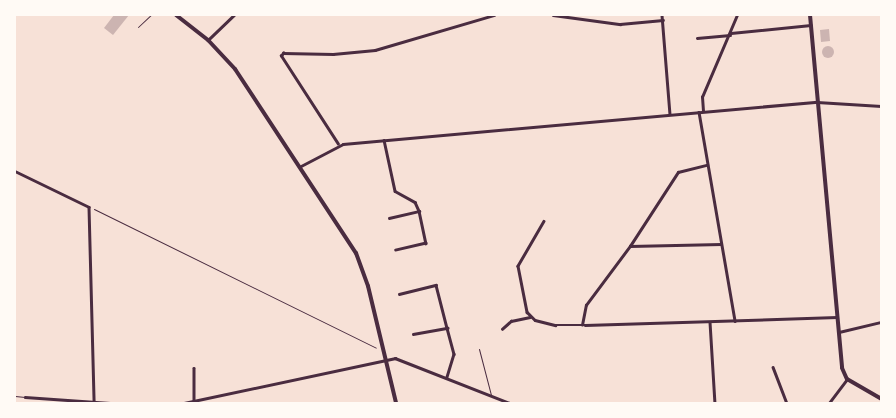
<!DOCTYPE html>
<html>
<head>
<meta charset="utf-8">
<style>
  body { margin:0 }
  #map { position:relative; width:896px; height:418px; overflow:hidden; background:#f7e1d7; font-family:Cabin,sans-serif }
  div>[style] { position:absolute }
  .building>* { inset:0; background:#ccb4b1 }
  .round { border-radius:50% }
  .path>* { height:1px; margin:-0.5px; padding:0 0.5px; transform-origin:0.5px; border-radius:0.5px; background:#4a2c40 }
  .service>* { height:1px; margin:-0.5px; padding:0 0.5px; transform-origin:0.5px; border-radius:0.5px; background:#4a2c40 }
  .minor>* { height:2.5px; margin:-1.25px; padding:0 1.25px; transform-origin:1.25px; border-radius:1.25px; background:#4a2c40 }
  .tertiary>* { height:4px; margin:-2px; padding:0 2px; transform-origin:2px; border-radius:2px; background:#4a2c40 }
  span { translate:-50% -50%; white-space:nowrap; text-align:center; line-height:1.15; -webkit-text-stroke:4px #fffaf5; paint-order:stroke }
  .frame { position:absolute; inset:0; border:16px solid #fffaf5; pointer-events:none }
</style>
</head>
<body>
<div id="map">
  <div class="building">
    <div style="clip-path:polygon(114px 15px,129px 15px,113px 35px,104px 28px)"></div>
    <div style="clip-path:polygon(829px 29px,830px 41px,821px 42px,820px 30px)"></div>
    <div class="round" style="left:822px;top:46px;width:12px;height:12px"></div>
  </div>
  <div class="path">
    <div style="left:138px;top:27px;width:18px;rotate:-43deg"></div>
    <div style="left:94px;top:209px;width:314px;rotate:26.2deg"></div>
  </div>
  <div class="service">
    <div style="left:479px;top:349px;width:48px;rotate:75.4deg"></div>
    <div style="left:15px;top:396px;width:10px;rotate:6deg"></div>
  </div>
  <div class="minor">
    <div style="left:553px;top:15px;width:68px;rotate:7.7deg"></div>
    <div style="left:620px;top:24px;width:43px;rotate:-5.3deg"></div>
    <div style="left:662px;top:15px;width:99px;rotate:85.4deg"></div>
    <div style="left:731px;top:33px;width:80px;rotate:-5.7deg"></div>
    <div style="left:697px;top:38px;width:33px;rotate:-5deg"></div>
    <div style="left:208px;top:40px;width:36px;rotate:-44deg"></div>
    <div style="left:703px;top:111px;width:14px;rotate:-94deg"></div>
    <div style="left:702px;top:97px;width:89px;rotate:-66.9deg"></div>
    <div style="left:699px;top:112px;width:212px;rotate:80.2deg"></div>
    <div style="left:384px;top:140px;width:52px;rotate:77.8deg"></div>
    <div style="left:395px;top:191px;width:23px;rotate:29deg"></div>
    <div style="left:415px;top:202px;width:10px;rotate:66deg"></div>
    <div style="left:338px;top:144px;width:105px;rotate:-122.9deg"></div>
    <div style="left:281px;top:56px;width:4px;rotate:-56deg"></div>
    <div style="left:283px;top:53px;width:50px;rotate:1.1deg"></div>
    <div style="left:333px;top:54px;width:42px;rotate:-5.4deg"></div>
    <div style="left:375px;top:50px;width:124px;rotate:-16.4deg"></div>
    <div style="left:301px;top:166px;width:47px;rotate:-27.6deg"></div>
    <div style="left:343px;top:144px;width:476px;rotate:-5.1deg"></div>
    <div style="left:817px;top:102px;width:64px;rotate:3.6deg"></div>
    <div style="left:15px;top:171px;width:82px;rotate:25.9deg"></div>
    <div style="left:89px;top:207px;width:195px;rotate:88.5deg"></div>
    <div style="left:389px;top:218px;width:31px;rotate:-13deg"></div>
    <div style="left:419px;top:211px;width:33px;rotate:78deg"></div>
    <div style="left:426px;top:243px;width:31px;rotate:167deg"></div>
    <div style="left:544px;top:221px;width:52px;rotate:120deg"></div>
    <div style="left:518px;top:266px;width:47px;rotate:78.9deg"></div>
    <div style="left:527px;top:312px;width:11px;rotate:45deg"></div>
    <div style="left:535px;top:320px;width:21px;rotate:14deg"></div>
    <div style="left:555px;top:325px;width:30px"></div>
    <div style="left:585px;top:325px;width:252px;rotate:-1.8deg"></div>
    <div style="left:630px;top:246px;width:91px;rotate:-1.3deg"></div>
    <div style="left:399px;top:294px;width:38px;rotate:-14deg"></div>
    <div style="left:436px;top:285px;width:44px;rotate:75.7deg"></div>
    <div style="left:710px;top:322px;width:81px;rotate:86.5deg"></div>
    <div style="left:582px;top:325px;width:20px;rotate:-79deg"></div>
    <div style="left:586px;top:305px;width:74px;rotate:-53.3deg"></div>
    <div style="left:630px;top:246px;width:88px;rotate:-57deg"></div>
    <div style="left:678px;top:172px;width:30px;rotate:-14deg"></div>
    <div style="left:502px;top:329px;width:12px;rotate:-42deg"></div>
    <div style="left:511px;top:321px;width:19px;rotate:-12deg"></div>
    <div style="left:839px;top:332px;width:43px;rotate:-13.4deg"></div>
    <div style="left:413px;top:334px;width:35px;rotate:-10deg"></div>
    <div style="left:447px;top:328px;width:27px;rotate:75deg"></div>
    <div style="left:454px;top:354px;width:24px;rotate:107deg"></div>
    <div style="left:773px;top:367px;width:39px;rotate:69deg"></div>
    <div style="left:194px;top:368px;width:33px;rotate:90deg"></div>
    <div style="left:25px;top:397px;width:85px;rotate:4deg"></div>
    <div style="left:184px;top:403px;width:216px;rotate:-12deg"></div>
    <div style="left:395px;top:358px;width:123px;rotate:21.4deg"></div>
    <div style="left:829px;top:403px;width:30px;rotate:-53deg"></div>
  </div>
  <div class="tertiary">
    <div style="left:176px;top:15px;width:41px;rotate:38deg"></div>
    <div style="left:208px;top:40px;width:40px;rotate:47deg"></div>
    <div style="left:235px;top:69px;width:220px;rotate:56.7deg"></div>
    <div style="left:356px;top:253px;width:35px;rotate:70deg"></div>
    <div style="left:368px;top:286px;width:120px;rotate:76.5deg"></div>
    <div style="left:810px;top:15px;width:354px;rotate:84.8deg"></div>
    <div style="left:842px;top:368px;width:12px;rotate:66deg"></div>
    <div style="left:847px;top:379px;width:39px;rotate:30deg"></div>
  </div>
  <div class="frame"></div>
</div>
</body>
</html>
